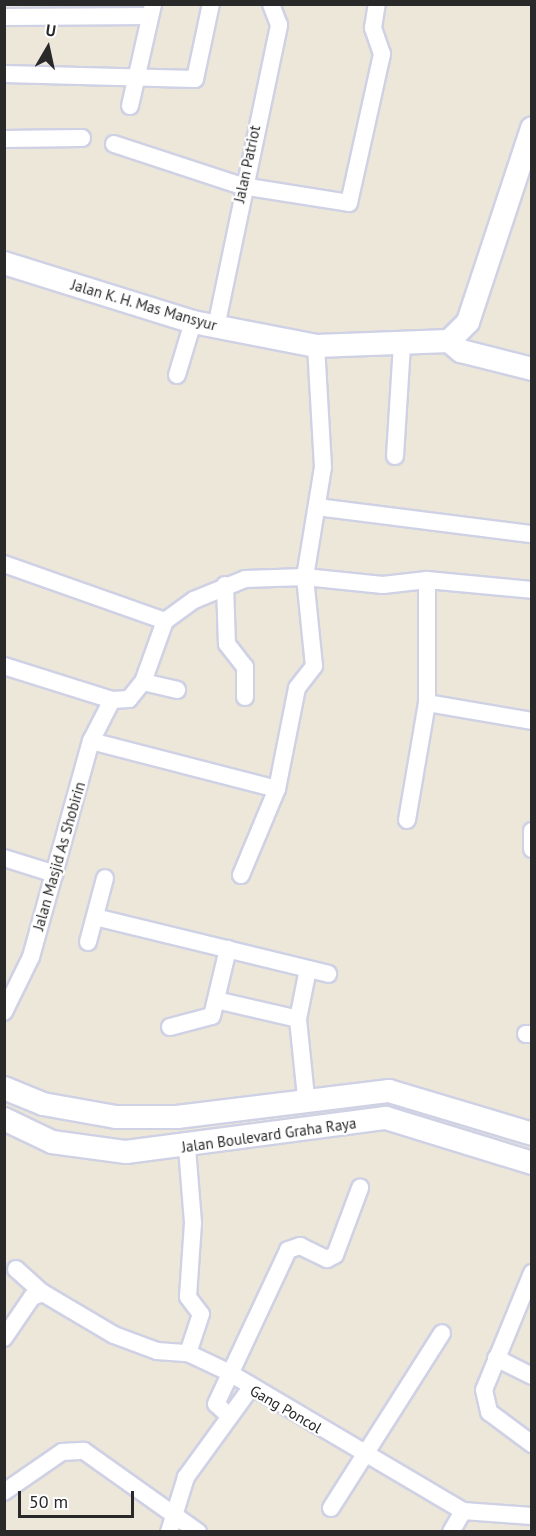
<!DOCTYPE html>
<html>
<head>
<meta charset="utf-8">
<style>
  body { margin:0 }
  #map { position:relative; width:536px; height:1536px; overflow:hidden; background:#ede7da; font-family:"PT Sans",sans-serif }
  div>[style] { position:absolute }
  .roads { filter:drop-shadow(2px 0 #cfd1e4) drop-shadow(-2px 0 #cfd1e4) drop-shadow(0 2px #cfd1e4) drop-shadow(0 -2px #cfd1e4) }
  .street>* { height:16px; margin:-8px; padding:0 8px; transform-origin:8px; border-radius:8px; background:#fff }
  .secondary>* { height:22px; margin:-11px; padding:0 11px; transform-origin:11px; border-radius:11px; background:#fff }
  span { translate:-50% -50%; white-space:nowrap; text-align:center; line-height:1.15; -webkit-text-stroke:4.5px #fff; paint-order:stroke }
  .street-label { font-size:15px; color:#292929 }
  .frame { position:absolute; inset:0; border:6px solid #292929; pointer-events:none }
  .north { position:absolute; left:18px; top:18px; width:60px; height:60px; -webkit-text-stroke:4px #fff; paint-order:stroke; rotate:9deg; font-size:16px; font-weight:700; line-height:24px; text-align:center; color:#292929 }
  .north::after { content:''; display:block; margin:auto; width:21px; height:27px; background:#292929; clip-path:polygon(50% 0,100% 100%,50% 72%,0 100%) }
  .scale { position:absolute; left:18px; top:1491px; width:116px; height:27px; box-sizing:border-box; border:3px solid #292929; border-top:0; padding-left:8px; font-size:18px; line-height:21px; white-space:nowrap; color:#292929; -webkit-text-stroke:4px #fff; paint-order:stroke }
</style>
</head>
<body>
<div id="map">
  <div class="roads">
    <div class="street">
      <div style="left:4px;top:17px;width:146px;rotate:-0.4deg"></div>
      <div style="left:4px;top:74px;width:191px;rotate:1.5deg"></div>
      <div style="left:195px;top:79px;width:77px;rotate:-78deg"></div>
      <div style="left:130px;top:106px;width:104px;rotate:-77.2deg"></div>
      <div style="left:4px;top:139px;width:78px;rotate:-0.7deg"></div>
      <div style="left:114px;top:144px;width:135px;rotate:18.2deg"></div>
      <div style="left:242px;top:186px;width:108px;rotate:9deg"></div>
      <div style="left:349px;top:203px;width:153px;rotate:-77.5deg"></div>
      <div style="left:382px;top:54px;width:28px;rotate:-109deg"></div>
      <div style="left:373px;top:28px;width:24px;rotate:-81deg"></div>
      <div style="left:216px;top:327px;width:309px;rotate:-78.2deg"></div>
      <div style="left:279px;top:25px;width:22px;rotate:-111deg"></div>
      <div style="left:177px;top:375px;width:55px;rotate:-73.2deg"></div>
      <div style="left:395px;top:456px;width:110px;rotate:-86.4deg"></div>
      <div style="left:317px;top:507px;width:217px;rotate:7.2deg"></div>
      <div style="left:4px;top:564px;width:171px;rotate:19.5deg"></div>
      <div style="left:225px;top:585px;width:59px;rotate:88.1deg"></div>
      <div style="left:227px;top:644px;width:29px;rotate:52deg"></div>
      <div style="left:245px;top:667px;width:30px;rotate:90deg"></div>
      <div style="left:4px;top:666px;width:113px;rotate:17.5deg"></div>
      <div style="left:112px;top:700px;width:17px;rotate:-3deg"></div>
      <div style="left:129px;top:699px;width:22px;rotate:-51deg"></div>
      <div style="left:143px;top:682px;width:65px;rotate:-70.2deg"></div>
      <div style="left:165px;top:621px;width:36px;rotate:-36deg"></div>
      <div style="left:194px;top:600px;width:55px;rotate:-22.4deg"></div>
      <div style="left:245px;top:579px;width:60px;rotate:-1.9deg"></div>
      <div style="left:305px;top:577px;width:78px;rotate:5.9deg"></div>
      <div style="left:383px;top:585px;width:44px;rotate:-6.5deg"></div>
      <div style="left:427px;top:580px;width:105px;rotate:5.4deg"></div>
      <div style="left:143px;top:682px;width:35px;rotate:13deg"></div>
      <div style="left:427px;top:703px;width:123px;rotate:-90deg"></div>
      <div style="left:91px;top:741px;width:192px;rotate:14.5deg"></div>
      <div style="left:407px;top:820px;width:119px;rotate:-80.3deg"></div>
      <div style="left:427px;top:703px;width:107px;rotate:9.7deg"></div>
      <div style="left:532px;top:831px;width:18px;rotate:90deg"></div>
      <div style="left:4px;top:858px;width:53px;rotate:17.4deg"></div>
      <div style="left:241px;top:875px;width:93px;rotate:-67.3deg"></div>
      <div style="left:277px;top:789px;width:103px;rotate:-78.8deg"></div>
      <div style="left:297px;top:688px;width:28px;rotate:-52deg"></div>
      <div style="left:314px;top:666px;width:89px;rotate:-95.8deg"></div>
      <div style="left:305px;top:577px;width:111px;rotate:-80.7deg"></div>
      <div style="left:323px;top:467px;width:121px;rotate:-93.3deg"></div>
      <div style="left:95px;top:917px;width:240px;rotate:13.7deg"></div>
      <div style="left:88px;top:942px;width:66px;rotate:-75.1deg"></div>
      <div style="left:216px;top:1000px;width:84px;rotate:13deg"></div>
      <div style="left:4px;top:1012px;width:61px;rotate:-63.9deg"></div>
      <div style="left:31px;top:957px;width:224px;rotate:-74.5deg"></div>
      <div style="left:91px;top:741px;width:46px;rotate:-62.9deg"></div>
      <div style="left:170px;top:1027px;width:43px;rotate:-14.7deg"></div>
      <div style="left:212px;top:1016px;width:69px;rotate:-76.6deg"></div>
      <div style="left:526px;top:1034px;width:6px"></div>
      <div style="left:306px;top:1097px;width:78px;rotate:-95.9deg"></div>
      <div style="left:298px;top:1019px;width:51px;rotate:-78.7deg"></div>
      <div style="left:187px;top:1148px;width:75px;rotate:85.4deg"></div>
      <div style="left:193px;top:1223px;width:74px;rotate:93.9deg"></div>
      <div style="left:188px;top:1297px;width:21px;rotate:53deg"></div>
      <div style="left:201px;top:1314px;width:41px;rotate:108.4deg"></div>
      <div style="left:16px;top:1269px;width:36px;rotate:42deg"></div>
      <div style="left:43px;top:1293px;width:82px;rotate:30.6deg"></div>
      <div style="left:114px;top:1335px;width:46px;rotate:20.4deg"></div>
      <div style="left:157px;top:1351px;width:31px;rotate:4deg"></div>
      <div style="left:188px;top:1353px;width:44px;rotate:25.4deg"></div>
      <div style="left:228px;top:1372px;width:273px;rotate:30.6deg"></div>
      <div style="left:463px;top:1511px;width:69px;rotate:4.1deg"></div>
      <div style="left:532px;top:1273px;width:126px;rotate:112.3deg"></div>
      <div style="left:484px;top:1390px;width:23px;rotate:77deg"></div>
      <div style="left:489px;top:1412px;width:54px;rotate:36.7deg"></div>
      <div style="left:4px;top:1338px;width:50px;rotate:-55.7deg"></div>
      <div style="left:32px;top:1297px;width:12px;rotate:-20deg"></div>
      <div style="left:496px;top:1358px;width:40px;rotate:26.6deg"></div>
      <div style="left:228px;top:1415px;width:16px;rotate:-137deg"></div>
      <div style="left:216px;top:1404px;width:170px;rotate:-64.9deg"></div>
      <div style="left:288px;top:1250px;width:13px;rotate:-18deg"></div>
      <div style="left:300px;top:1246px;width:30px;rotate:26deg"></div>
      <div style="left:327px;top:1259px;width:9px;rotate:-27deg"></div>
      <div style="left:335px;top:1255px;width:72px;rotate:-69.5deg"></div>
      <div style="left:4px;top:1492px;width:70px;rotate:-34.6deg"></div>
      <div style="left:62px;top:1452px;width:22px;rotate:-3deg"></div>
      <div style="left:84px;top:1451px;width:140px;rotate:35.4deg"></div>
      <div style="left:331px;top:1508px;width:207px;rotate:-57.6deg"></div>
      <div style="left:169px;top:1532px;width:58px;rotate:-72.8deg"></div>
      <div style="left:186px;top:1477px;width:109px;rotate:-54deg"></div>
      <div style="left:451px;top:1532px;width:24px;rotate:-60deg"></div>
    </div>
    <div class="secondary">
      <div style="left:4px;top:263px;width:198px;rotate:17.3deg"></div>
      <div style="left:193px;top:322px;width:125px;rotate:11deg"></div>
      <div style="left:316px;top:346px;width:133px;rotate:-2.2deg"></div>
      <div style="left:449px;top:341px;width:27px;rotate:-45deg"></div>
      <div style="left:468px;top:322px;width:204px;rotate:-71.7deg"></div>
      <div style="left:449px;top:341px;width:16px;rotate:40deg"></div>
      <div style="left:461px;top:351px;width:73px;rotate:14.2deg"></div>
      <div style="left:4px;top:1088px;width:42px;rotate:22.3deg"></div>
      <div style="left:43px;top:1104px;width:74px;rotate:10.1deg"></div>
      <div style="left:116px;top:1117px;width:61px"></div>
      <div style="left:177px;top:1117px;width:214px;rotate:-7deg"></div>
      <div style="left:389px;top:1091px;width:149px;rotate:16.7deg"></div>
      <div style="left:4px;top:1119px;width:53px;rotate:25.6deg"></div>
      <div style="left:52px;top:1142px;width:75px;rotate:7.7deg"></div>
      <div style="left:126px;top:1152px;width:262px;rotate:-7.5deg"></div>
      <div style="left:386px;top:1118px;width:153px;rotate:17.1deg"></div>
    </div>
  </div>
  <div class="street-label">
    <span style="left:247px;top:164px;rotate:-78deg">Jalan Patriot</span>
    <span style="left:144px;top:305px;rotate:16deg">Jalan K. H. Mas Mansyur</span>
    <span style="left:59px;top:856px;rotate:-74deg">Jalan Masjid As Shobirin</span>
    <span style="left:269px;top:1135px;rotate:-8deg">Jalan Boulevard Graha Raya</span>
    <span style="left:286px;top:1409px;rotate:30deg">Gang Poncol</span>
  </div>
  <div class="frame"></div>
  <div class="north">U</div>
  <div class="scale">50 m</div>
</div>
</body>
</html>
